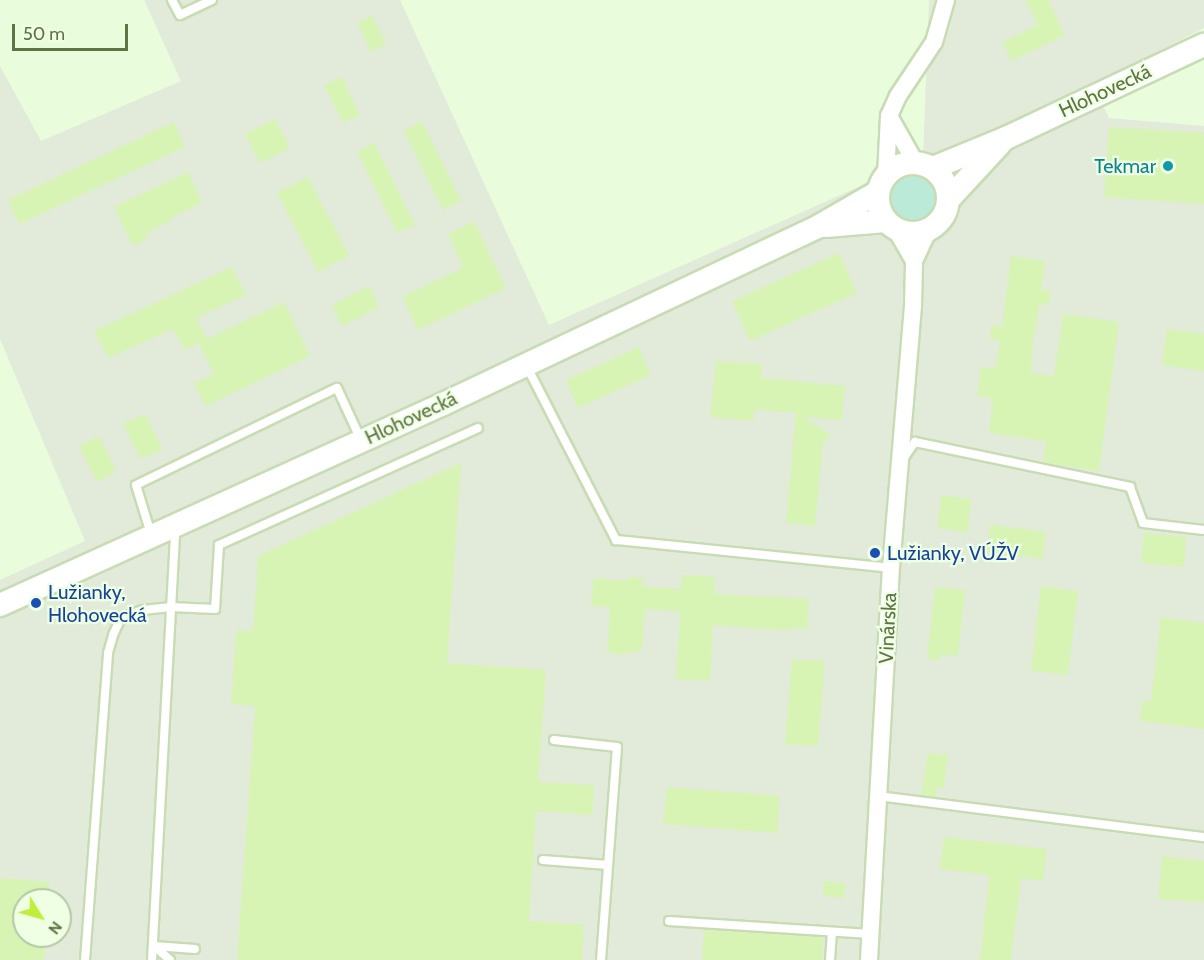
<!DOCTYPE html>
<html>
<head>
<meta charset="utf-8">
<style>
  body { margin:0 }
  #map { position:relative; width:1204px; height:960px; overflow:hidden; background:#e9fddd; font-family:Cabin,sans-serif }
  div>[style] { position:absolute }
  .industrial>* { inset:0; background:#e2eada }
  .green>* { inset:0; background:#bcead9 }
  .round { border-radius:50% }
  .building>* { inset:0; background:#d8f4b4 }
  .roads { filter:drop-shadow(2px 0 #c8dcb4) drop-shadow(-2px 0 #c8dcb4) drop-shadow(0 2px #c8dcb4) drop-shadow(0 -2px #c8dcb4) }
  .lane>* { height:8px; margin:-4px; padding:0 4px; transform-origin:4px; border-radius:4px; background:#fff }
  .street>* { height:16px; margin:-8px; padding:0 8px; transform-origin:8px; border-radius:8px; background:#fff }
  .secondary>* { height:22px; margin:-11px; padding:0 11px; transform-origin:11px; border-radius:11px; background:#fff }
  .secondary>.ring { margin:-11px; padding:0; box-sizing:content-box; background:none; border:22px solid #fff; border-radius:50% }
  .dots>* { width:16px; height:16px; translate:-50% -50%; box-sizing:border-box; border:3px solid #eeffe4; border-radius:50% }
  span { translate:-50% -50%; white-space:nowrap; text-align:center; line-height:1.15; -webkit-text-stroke:4.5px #eeffe4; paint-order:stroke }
  .street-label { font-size:20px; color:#617345 }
  .culture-label { font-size:20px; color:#0d838f }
  .right { translate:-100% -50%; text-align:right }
  .transit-label { font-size:20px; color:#164399 }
  .left { translate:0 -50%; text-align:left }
  .north { position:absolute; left:12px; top:888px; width:60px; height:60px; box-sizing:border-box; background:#eeffe4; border:2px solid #b6c7a4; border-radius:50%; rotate:127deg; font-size:16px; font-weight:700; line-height:24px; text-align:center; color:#617345 }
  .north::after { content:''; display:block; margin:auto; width:21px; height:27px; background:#c0ee3c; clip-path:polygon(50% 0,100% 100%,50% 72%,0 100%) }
  .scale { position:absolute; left:12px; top:24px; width:116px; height:27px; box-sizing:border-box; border:3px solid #617345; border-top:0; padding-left:8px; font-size:18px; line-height:21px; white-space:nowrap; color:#617345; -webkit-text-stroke:4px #eeffe4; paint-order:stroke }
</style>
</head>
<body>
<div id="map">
  <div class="industrial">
    <div style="clip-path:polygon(evenodd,144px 0,400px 0,549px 325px,923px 158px,929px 0,1204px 0,1204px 28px,1093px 85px,1109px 118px,1204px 126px,1204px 960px,0 960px,0 580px,85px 541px,0 339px,0 66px,41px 141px,181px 81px,144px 0,24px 900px,60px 900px,60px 936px,24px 936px,24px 900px)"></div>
  </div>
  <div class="green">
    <div class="round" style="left:891px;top:173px;width:48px;height:48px"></div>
  </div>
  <div class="building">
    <div style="clip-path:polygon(1025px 0,1048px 0,1065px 35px,1012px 61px,1002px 42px,1038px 25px)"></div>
    <div style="clip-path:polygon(372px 15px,386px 44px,371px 52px,357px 23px)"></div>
    <div style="clip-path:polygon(342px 77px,360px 115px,343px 123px,324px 85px)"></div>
    <div style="clip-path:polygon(275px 119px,290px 148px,260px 163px,245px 134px)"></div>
    <div style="clip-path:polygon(422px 121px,461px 201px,443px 210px,404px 131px)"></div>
    <div style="clip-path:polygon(174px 122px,185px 147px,19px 224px,8px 200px)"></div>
    <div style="clip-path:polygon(1109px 127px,1204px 133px,1204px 204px,1104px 197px)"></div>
    <div style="clip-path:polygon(374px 142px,415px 225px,397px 233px,357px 152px)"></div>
    <div style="clip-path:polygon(188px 172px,202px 203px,172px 217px,173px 219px,145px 234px,148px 239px,133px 246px,114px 207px)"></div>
    <div style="clip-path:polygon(308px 177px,349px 256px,318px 272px,277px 193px)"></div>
    <div style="clip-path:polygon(474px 221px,506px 288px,418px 330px,402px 297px,463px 268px,448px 234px)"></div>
    <div style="clip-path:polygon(839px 253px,857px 293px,750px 341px,732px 301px)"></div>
    <div style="clip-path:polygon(1011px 256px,1045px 261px,1041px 290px,1051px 291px,1049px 305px,1039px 304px,1036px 332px,1034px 331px,1031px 373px,1054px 376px,1063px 314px,1119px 322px,1099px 471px,1043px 462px,1046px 441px,989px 433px,993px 398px,977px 396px,981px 367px,995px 369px,1000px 340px,990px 339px,991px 325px,1002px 327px)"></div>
    <div style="clip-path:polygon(232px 267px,246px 295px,196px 318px,207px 339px,284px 302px,310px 356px,206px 406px,194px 383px,214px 374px,199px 343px,185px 350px,173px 329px,108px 358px,94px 331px)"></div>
    <div style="clip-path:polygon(369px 286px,379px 307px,342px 326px,332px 305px)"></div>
    <div style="clip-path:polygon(1167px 329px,1204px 334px,1204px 371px,1162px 365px)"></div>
    <div style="clip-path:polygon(639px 347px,651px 375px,578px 408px,566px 380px)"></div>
    <div style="clip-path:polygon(716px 361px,762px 364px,761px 378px,845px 386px,842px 420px,804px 417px,831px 435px,823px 443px,815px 526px,786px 523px,796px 413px,754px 409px,753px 421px,710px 417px)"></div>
    <div style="clip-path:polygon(145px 414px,162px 449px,141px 459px,123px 424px)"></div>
    <div style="clip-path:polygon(99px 436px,116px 471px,97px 482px,79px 446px)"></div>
    <div style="clip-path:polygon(461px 463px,447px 663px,546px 670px,538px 782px,594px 785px,592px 815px,536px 811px,529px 921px,584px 925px,582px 960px,237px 960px,255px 706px,231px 704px,236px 630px,253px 631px,258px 556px)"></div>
    <div style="clip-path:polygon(941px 495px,971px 499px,968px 532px,937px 528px)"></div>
    <div style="clip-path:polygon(990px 525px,1046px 532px,1043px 559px,987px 552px)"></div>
    <div style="clip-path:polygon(1144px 533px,1186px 537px,1184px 567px,1141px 563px)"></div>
    <div style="clip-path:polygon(682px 575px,715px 577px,714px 594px,809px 599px,807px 629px,789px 628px,789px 631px,713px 625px,710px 681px,676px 679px,680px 611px,645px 609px,642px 650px,618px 655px,607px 651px,610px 607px,591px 606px,593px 578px,629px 581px,629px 577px,643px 578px,643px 587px,681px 589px)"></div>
    <div style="clip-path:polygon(1041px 586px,1078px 591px,1068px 675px,1031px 671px)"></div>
    <div style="clip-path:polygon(935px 587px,965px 590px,958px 656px,940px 654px,939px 661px,927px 659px)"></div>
    <div style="clip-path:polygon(1161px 617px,1204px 623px,1204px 729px,1140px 721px,1142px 701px,1151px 702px)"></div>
    <div style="clip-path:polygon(792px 659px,825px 661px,818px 746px,785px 744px)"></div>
    <div style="clip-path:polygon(928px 753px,948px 755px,944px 788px,937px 787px,936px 797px,921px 795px)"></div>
    <div style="clip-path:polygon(667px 787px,780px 796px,777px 833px,663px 824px)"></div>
    <div style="clip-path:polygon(944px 837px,1047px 849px,1043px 881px,1021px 878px,1011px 960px,980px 960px,989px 875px,940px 869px)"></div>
    <div style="clip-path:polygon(1162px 856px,1204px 861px,1204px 902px,1158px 899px)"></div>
    <div style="clip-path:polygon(0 878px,49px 882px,48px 900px,24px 900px,24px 936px,46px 936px,44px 960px,0 960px)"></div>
    <div style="clip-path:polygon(824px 881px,845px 883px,844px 898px,823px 896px)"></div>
    <div style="clip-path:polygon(704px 930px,823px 937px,822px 960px,702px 960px)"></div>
  </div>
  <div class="roads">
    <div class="lane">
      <div style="left:172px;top:0;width:17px;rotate:62deg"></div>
      <div style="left:180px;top:15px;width:35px;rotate:-25deg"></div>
      <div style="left:526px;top:365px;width:197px;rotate:62.8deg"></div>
      <div style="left:616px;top:540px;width:276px;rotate:5.8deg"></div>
      <div style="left:903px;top:459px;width:21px;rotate:-55deg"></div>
      <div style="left:915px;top:442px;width:220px;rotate:11.8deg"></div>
      <div style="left:1130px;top:487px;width:38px;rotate:70deg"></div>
      <div style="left:1143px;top:523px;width:61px;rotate:6.5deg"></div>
      <div style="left:151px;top:534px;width:51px;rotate:-107deg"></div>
      <div style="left:136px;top:485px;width:223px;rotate:-25.8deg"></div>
      <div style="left:337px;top:388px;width:57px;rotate:65.2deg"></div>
      <div style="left:554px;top:740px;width:63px;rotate:6.3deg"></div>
      <div style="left:617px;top:747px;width:214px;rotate:94.3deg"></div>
      <div style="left:878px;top:796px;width:329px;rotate:7.2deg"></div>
      <div style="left:543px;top:860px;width:65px;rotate:4.4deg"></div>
      <div style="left:669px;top:921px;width:202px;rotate:3.7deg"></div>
      <div style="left:154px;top:946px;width:41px;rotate:4.2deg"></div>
      <div style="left:154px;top:946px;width:21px;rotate:41deg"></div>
      <div style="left:85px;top:960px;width:308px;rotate:-85.7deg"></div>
      <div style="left:108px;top:653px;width:19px;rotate:-74deg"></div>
      <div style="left:113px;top:635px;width:19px;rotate:-65deg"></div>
      <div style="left:121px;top:618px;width:23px;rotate:-20deg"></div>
      <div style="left:143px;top:610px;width:28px;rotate:-6deg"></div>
      <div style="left:171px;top:607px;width:44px;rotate:2.6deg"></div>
      <div style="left:215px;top:609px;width:64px;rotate:-86.4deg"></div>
      <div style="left:219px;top:545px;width:284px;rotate:-24.3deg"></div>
      <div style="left:152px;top:960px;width:432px;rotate:-86.9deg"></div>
      <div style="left:830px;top:960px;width:28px;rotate:-86deg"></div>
    </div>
    <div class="street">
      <div style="left:889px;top:116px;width:53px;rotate:60.5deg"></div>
      <div style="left:886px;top:175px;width:59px;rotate:-87.1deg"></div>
      <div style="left:889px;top:116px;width:22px;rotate:-66deg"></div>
      <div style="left:898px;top:96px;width:65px;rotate:-56.3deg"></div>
      <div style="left:934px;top:42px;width:44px;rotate:-74.1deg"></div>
      <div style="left:895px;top:228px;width:38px;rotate:60deg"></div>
      <div style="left:869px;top:960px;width:393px;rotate:-86.8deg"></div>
      <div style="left:891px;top:568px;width:263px;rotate:-85.2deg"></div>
      <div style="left:913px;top:306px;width:45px;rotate:-88.7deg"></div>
      <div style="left:914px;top:261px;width:35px;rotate:-65deg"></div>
    </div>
    <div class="secondary">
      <div class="ring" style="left:878px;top:163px;width:48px;height:48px"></div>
      <div style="left:933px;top:168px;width:79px;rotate:-22.3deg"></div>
      <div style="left:1006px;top:138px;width:219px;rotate:-25.2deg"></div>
      <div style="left:949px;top:199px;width:74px;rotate:-47.2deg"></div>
      <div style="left:826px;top:226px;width:60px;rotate:-4.8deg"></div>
      <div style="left:0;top:605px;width:486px;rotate:-24.4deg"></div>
      <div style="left:443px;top:404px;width:416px;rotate:-25.3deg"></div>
      <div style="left:819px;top:226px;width:68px;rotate:-30deg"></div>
    </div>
  </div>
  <div class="dots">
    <div style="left:1168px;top:166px;background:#0f9aa8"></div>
    <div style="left:875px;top:553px;background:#1a4fb4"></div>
    <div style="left:36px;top:603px;background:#1a4fb4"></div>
  </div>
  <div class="street-label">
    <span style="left:1105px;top:91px;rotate:-25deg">Hlohovecká</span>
    <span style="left:411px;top:418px;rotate:-25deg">Hlohovecká</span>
    <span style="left:888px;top:628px;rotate:-87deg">Vinárska</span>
  </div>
  <div class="culture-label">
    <span class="right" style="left:1156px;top:166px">Tekmar</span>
  </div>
  <div class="transit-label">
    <span class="left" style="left:887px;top:553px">Lužianky, VÚŽV</span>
    <span class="left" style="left:48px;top:604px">Lužianky,<br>Hlohovecká</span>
  </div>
  <div class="north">N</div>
  <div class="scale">50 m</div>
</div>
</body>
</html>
